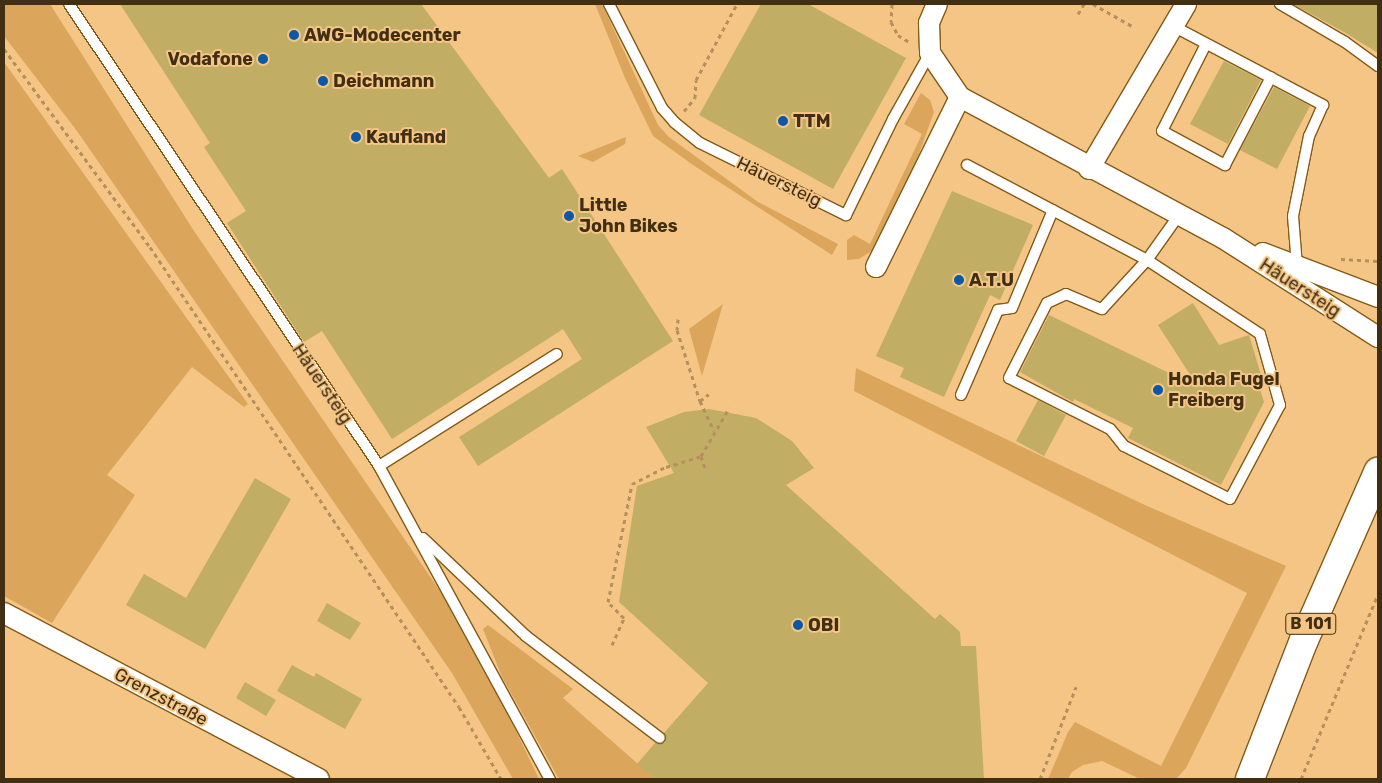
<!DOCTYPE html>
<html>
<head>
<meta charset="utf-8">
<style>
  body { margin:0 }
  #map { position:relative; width:1382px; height:783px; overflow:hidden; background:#f4c585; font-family:Rubik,sans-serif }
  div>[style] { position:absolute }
  .green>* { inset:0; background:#dba65b }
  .building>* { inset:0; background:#c1ad63 }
  .path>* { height:3px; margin-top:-1.5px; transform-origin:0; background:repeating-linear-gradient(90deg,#b5905d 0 4px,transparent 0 8px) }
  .roads { filter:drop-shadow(1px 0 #845a16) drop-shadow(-1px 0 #845a16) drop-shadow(0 1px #845a16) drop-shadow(0 -1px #845a16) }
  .lane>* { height:10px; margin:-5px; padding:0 5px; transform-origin:5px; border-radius:5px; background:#fff }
  .street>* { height:20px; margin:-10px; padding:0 10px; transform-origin:10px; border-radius:10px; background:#fff }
  .primary>* { height:28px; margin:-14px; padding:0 14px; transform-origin:14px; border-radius:14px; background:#fff }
  .dots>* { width:14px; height:14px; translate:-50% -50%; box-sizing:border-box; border:2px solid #f4c585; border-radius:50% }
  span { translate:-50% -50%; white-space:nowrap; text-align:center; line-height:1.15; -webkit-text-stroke:4px #f4c585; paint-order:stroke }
  .shield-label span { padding:1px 4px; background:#f4c585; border:1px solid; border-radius:4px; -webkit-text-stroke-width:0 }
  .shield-label { font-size:16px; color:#412f14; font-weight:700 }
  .poi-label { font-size:18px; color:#412f14; font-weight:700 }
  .left { translate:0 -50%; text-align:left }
  .right { translate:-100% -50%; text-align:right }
  .street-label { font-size:18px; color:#412f14 }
  .frame { position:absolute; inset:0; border:5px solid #412f14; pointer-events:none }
</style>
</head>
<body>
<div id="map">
  <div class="green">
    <div style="clip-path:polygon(4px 4px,50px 4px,194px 231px,470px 635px,539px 779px,513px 779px,452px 673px,77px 131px,4px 36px)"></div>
    <div style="clip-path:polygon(595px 4px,602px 4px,658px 125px,669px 137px,758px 202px,838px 244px,832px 255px,693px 165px,653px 136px,625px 78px)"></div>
    <div style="clip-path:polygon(4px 62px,248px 404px,244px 407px,192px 367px,107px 475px,135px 495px,52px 623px,4px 596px)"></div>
    <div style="clip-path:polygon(921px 93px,930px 100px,934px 112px,917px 159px,876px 248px,859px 259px,847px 260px,847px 240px,854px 235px,870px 244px,922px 134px,904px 124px)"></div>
    <div style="clip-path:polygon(626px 137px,625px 144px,593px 162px,578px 156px)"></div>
    <div style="clip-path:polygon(723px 304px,702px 376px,689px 329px)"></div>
    <div style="clip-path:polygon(856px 368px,1147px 506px,1286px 566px,1186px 768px,1176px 779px,1140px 779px,1102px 761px,1083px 765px,1072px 772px,1068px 779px,1048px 779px,1068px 732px,1075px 722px,1161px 766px,1247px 593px,854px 391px)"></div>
    <div style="clip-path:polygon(488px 625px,573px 689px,563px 698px,655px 779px,559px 779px,502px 677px,483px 629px)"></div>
  </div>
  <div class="building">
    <div style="clip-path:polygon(120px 4px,421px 4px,549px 178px,562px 169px,673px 341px,478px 466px,459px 437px,582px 359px,563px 329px,392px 439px,322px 331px,304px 342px,227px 223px,246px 211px,204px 147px,210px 143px)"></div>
    <div style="clip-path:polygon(761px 4px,808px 4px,906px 58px,833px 189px,699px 115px)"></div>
    <div style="clip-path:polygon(1293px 4px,1378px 4px,1378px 53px,1344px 32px)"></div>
    <div style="clip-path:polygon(1224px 61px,1261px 80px,1228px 144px,1190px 124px)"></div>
    <div style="clip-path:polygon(1274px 87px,1310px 106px,1277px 169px,1240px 150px)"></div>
    <div style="clip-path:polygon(952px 191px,1033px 225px,1000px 300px,990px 295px,944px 397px,900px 377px,904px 368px,876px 356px)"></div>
    <div style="clip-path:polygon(1193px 303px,1219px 345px,1249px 335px,1261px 375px,1256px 377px,1264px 402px,1221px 485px,1128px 438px,1133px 428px,1074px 399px,1073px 402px,1020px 372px,1049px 315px,1198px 387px,1158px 325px)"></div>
    <div style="clip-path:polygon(1038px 400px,1066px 415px,1044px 456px,1016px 441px)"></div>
    <div style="clip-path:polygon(709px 409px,756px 418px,792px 441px,814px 468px,786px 485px,935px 619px,940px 614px,960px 632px,961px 646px,976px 646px,984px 779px,655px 779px,637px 764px,655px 743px,665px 743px,664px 733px,708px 683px,619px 602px,637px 486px,674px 473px,646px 427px,684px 412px)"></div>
    <div style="clip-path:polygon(255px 478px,291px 499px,205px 649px,126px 605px,144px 574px,186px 598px)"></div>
    <div style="clip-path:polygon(327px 603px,361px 623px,350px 640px,317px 621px)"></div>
    <div style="clip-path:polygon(292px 665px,314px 677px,316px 673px,362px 699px,345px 729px,277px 691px)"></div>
    <div style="clip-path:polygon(245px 682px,276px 700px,266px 716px,236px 698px)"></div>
  </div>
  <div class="path">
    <div style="left:892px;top:4px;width:18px;rotate:93deg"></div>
    <div style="left:891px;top:22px;width:15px;rotate:62deg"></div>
    <div style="left:898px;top:35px;width:13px;rotate:32deg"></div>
    <div style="left:1093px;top:4px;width:45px;rotate:29.4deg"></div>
    <div style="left:1078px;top:14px;width:12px;rotate:-59deg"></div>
    <div style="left:4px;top:49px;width:246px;rotate:53.6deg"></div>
    <div style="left:150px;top:247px;width:554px;rotate:56.11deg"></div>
    <div style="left:459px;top:707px;width:83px;rotate:59.7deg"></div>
    <div style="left:684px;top:111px;width:17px;rotate:-50deg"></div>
    <div style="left:695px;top:98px;width:18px;rotate:-87deg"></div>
    <div style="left:696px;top:80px;width:86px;rotate:-61.7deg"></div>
    <div style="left:1341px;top:259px;width:37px;rotate:3deg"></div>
    <div style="left:678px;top:319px;width:11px;rotate:95deg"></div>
    <div style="left:677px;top:330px;width:75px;rotate:72.1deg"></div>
    <div style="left:700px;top:401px;width:33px;rotate:65deg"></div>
    <div style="left:700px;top:401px;width:11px;rotate:-38deg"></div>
    <div style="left:701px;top:456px;width:16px;rotate:72deg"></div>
    <div style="left:612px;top:645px;width:30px;rotate:-66deg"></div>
    <div style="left:624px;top:618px;width:23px;rotate:-135deg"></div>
    <div style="left:608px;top:602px;width:120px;rotate:-78.5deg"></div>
    <div style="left:632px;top:484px;width:38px;rotate:-27deg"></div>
    <div style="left:666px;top:467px;width:37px;rotate:-17deg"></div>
    <div style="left:701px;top:456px;width:56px;rotate:-59.7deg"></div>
    <div style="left:1040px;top:779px;width:99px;rotate:-68.6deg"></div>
    <div style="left:1301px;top:779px;width:200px;rotate:-67.4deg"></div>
  </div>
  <div class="roads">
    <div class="lane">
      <div style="left:69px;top:4px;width:556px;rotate:56.14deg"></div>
      <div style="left:379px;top:466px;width:357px;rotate:61.4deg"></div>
      <div style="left:609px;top:4px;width:117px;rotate:63deg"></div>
      <div style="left:662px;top:108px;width:18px;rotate:49deg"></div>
      <div style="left:674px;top:122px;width:33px;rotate:39deg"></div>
      <div style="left:700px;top:143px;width:163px;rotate:26.3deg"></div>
      <div style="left:846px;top:215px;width:107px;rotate:-63.9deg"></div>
      <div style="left:893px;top:119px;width:76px;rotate:-60.7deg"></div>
      <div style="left:1280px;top:4px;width:75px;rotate:30.3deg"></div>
      <div style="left:1345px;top:42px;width:41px;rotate:36deg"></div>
      <div style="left:1173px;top:26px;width:170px;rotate:27.8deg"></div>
      <div style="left:1323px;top:105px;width:34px;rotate:114deg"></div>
      <div style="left:1309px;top:136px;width:82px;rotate:101.3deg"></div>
      <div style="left:1293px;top:216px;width:50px;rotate:85.4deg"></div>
      <div style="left:1206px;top:44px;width:97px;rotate:116.8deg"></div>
      <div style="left:1162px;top:131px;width:72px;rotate:28.4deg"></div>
      <div style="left:1225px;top:165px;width:99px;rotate:-62.4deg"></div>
      <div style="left:967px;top:165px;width:204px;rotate:27.8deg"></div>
      <div style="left:1147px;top:260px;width:135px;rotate:33.2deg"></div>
      <div style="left:1260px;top:334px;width:74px;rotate:74.3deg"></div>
      <div style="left:1280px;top:405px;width:106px;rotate:118deg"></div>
      <div style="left:1230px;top:499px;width:119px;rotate:-153.4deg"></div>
      <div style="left:1124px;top:446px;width:22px;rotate:-129deg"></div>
      <div style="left:1110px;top:429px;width:113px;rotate:-153.2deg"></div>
      <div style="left:1009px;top:378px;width:84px;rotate:-63.1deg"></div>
      <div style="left:1047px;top:303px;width:21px;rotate:-25deg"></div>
      <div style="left:1066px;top:294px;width:39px;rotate:23deg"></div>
      <div style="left:1102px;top:309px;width:67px;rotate:-47.4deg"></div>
      <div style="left:1147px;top:260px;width:55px;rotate:-54.6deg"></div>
      <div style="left:961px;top:395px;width:93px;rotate:-66.5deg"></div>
      <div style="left:998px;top:310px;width:14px;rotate:-8deg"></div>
      <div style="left:1012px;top:308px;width:106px;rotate:-67.3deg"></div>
      <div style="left:379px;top:466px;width:210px;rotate:-32.2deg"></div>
      <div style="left:423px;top:538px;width:142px;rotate:43.6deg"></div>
      <div style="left:526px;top:636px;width:168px;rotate:37.3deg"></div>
    </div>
    <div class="street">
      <div style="left:937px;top:4px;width:21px;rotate:113deg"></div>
      <div style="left:929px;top:23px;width:30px;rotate:88deg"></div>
      <div style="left:930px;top:53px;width:53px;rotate:55.7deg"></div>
      <div style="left:960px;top:97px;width:298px;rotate:28.2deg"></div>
      <div style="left:1223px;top:238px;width:184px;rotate:32.6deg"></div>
      <div style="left:1089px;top:169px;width:191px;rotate:-59.5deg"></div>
      <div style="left:1263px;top:253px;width:123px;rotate:20.9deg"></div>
      <div style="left:876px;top:267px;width:190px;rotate:-63.7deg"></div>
      <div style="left:4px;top:613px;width:356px;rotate:27.8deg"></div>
    </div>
    <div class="primary">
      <div style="left:1250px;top:779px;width:149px;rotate:-68.8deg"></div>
      <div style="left:1304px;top:640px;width:184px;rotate:-66.2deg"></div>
    </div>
  </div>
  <div class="dots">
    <div style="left:294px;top:35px;background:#0a58a7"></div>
    <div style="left:263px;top:59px;background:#0a58a7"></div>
    <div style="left:323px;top:81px;background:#0a58a7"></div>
    <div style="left:783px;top:121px;background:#0a58a7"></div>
    <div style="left:356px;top:137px;background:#0a58a7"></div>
    <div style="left:569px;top:216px;background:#0a58a7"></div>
    <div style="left:959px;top:280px;background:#0a58a7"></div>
    <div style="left:1158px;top:390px;background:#0a58a7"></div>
    <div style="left:798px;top:625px;background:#0a58a7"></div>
  </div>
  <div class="shield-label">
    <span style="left:1311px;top:624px">B 101</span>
  </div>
  <div class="poi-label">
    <span class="left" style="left:304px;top:35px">AWG-Modecenter</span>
    <span class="right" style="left:253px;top:59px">Vodafone</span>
    <span class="left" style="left:333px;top:81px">Deichmann</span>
    <span class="left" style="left:793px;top:121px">TTM</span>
    <span class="left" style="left:366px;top:137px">Kaufland</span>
    <span class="left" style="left:579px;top:216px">Little<br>John Bikes</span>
    <span class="left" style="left:969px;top:280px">A.T.U</span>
    <span class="left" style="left:1168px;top:390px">Honda Fugel<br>Freiberg</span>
    <span class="left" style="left:808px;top:625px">OBI</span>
  </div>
  <div class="street-label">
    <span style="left:779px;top:182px;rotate:26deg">Häuersteig</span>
    <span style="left:1300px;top:288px;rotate:33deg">Häuersteig</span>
    <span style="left:322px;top:384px;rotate:56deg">Häuersteig</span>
    <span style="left:161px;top:697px;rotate:28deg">Grenzstraße</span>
  </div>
  <div class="frame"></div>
</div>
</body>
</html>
